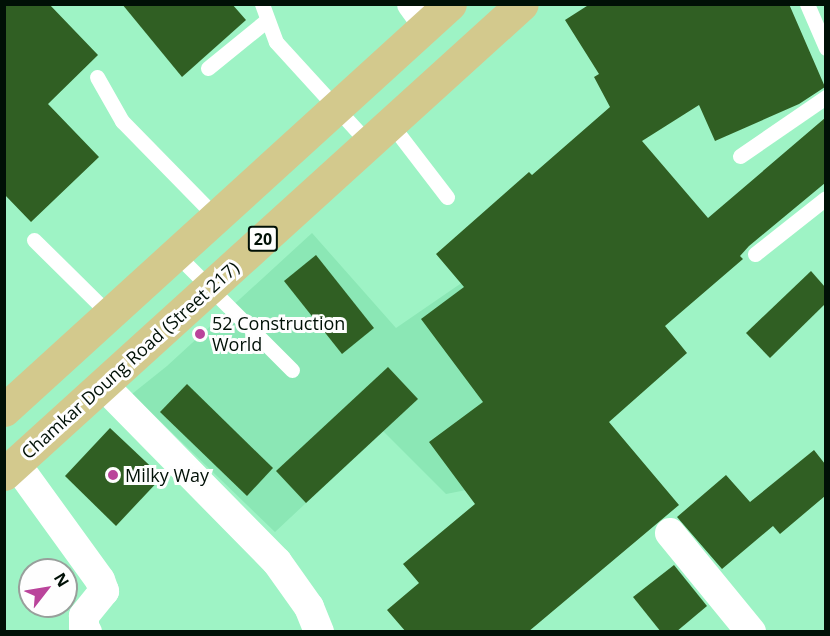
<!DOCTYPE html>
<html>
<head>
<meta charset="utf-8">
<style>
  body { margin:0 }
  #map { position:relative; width:830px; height:636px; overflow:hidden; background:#9ef3c5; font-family:"Open Sans",sans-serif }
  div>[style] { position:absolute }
  .built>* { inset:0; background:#8be7b5 }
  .building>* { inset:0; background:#305f23 }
  .service>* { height:15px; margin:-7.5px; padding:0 7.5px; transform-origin:7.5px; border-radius:7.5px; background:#fff }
  .minor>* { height:30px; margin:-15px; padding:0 15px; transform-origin:15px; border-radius:15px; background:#fff }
  .primary>* { height:33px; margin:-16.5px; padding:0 16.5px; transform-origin:16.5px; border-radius:16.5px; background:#d3c98d }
  .dots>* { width:16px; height:16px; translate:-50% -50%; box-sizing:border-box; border:3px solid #fefefe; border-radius:50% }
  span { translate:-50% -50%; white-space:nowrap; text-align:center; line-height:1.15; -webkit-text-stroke:6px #fefefe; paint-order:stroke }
  .shield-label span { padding:2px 4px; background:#fefefe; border:2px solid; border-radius:4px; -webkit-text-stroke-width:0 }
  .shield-label { font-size:16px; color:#001006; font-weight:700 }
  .poi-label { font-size:18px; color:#001006 }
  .left { translate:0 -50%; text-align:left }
  .street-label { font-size:18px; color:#001006 }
  .frame { position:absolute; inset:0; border:6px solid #001006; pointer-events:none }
  .north { position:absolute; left:18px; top:558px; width:60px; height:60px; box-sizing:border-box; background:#fefefe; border:2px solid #989f9b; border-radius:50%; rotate:59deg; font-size:16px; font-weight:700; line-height:24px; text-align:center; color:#001006 }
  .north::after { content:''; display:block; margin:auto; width:21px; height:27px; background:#ba449b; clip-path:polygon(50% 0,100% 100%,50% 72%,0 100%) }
</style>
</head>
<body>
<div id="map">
  <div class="built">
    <div style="clip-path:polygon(312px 233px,396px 328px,463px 282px,571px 428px,507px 482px,446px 494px,383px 431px,275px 532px,132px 394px,167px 366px)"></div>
  </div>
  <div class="building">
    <div style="clip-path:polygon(4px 4px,49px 4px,98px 55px,48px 104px,99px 157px,31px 222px,4px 194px)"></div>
    <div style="clip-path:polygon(122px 4px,232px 4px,246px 20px,182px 77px)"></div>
    <div style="clip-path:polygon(590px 4px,789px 4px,825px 87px,799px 104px,715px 141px,699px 105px,642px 141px,708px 218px,825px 118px,825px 183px,749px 246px,740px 256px,743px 259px,665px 326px,687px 353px,609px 422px,679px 505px,528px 632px,406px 632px,387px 610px,419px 583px,403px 564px,475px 504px,429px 442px,483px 402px,421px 319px,464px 287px,436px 254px,529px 172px,532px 175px,610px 107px,594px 77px,599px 74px,565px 20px)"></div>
    <div style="clip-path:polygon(316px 255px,374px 328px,342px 354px,284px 281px)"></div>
    <div style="clip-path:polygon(811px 271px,825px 287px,825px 304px,770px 358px,746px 333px)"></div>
    <div style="clip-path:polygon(388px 367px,418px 399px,306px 503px,276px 471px)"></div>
    <div style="clip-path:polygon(187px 384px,273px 468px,247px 496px,160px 412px)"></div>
    <div style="clip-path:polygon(110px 428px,162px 477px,116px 526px,65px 476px)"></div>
    <div style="clip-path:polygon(814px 450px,825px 464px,825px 496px,780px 534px,773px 526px,722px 569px,677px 517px,726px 475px,750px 502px)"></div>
    <div style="clip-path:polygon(674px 565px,707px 606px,676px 632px,661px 632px,633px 597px)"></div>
  </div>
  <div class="service">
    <div style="left:262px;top:4px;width:40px;rotate:69.8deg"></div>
    <div style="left:276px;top:42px;width:138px;rotate:47.6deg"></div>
    <div style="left:807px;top:4px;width:48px;rotate:66.6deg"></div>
    <div style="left:208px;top:68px;width:76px;rotate:-39.1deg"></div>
    <div style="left:97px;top:77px;width:51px;rotate:60.4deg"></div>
    <div style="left:122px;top:121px;width:134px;rotate:45.6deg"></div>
    <div style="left:391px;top:124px;width:92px;rotate:52.5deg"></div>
    <div style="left:740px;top:156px;width:104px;rotate:-34.5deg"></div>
    <div style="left:34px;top:240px;width:105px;rotate:44.6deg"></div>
    <div style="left:176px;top:254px;width:164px;rotate:45deg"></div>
    <div style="left:755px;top:254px;width:90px;rotate:-38.3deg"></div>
  </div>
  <div class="minor">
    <div style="left:412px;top:4px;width:26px;rotate:54deg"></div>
    <div style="left:103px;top:385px;width:248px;rotate:45.5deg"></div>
    <div style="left:277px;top:562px;width:55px;rotate:54.6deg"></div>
    <div style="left:309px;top:607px;width:27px;rotate:68deg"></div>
    <div style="left:16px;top:464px;width:143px;rotate:54.1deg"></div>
    <div style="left:100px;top:580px;width:12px;rotate:70deg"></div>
    <div style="left:104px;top:591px;width:32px;rotate:129deg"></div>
    <div style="left:84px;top:616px;width:11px;rotate:90deg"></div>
    <div style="left:84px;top:627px;width:6px;rotate:59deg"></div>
    <div style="left:670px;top:533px;width:128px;rotate:50.7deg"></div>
  </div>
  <div class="primary">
    <div style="left:4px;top:410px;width:603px;rotate:-42.31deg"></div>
    <div style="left:4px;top:474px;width:699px;rotate:-42.22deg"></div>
  </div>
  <div class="dots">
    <div style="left:200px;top:334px;background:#ba449b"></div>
    <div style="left:113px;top:475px;background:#ba449b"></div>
  </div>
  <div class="shield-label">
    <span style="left:263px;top:239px">20</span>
  </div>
  <div class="poi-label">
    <span class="left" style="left:212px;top:334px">52 Construction<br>World</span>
    <span class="left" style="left:125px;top:475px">Milky Way</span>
  </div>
  <div class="street-label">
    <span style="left:130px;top:360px;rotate:-42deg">Chamkar Doung Road (Street 217)</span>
  </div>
  <div class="frame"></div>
  <div class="north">N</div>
</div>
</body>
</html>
